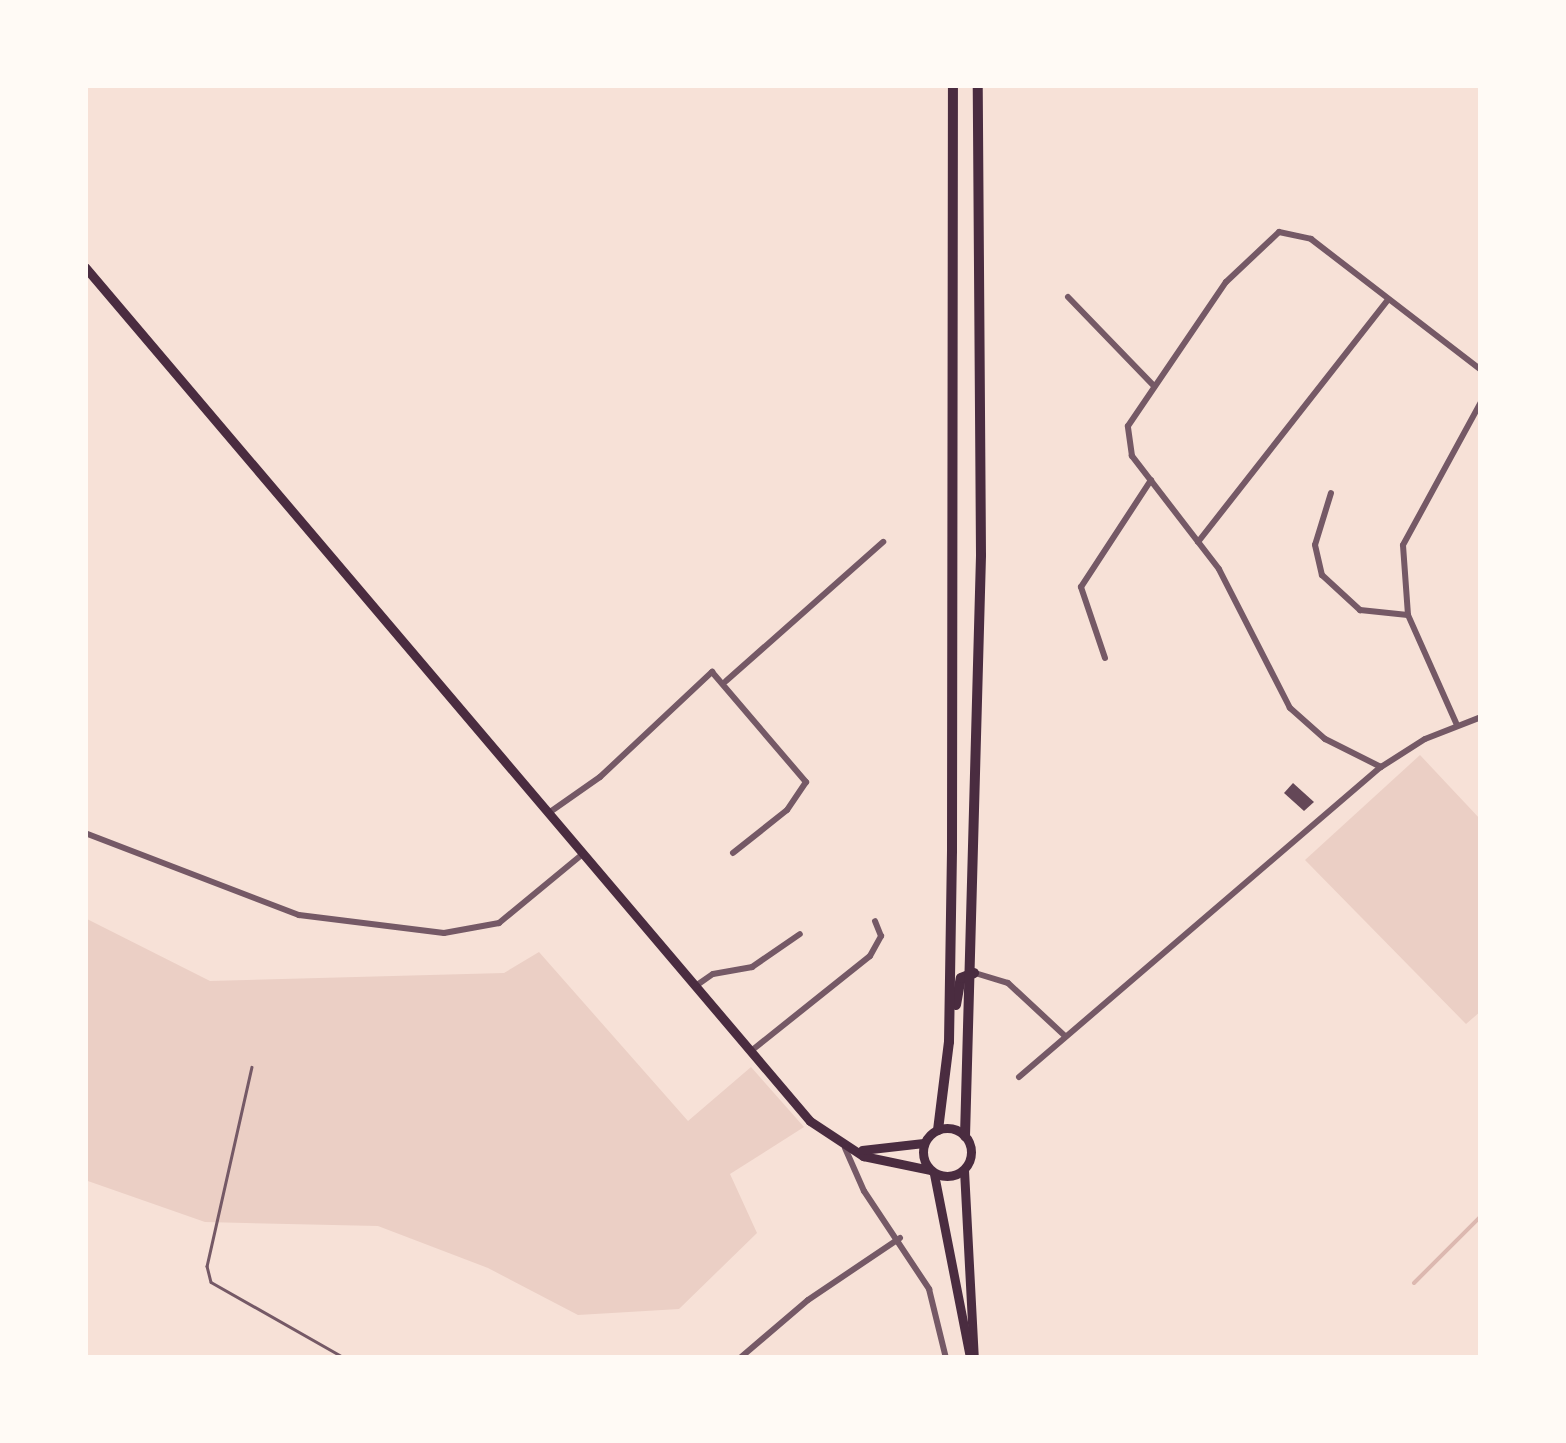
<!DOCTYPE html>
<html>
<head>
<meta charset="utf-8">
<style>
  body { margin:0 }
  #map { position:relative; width:1566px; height:1443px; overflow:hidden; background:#f7e1d7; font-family:"IBM Plex Sans",sans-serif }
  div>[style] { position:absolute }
  .green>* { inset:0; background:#ebcfc5 }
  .stream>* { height:4px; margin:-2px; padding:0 2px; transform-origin:2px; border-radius:2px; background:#dcb8b0 }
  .building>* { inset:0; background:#644757 }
  .service>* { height:2.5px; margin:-1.25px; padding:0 1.25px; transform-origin:1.25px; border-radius:1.25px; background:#755966 }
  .minor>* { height:6px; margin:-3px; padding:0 3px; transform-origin:3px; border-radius:3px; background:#755966 }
  .primary>* { height:9px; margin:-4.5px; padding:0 4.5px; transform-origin:4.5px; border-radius:4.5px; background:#4a2c40 }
  .primary>.ring { margin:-4.5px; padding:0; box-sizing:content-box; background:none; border:9px solid #4a2c40; border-radius:50% }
  .trunk>* { height:10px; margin:-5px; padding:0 5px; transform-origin:5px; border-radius:5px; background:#4a2c40 }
  span { translate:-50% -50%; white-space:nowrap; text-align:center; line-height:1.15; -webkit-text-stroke:9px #fffaf5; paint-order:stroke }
  .frame { position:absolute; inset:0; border:88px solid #fffaf5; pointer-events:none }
</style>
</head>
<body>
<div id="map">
  <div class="green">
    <div style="clip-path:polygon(1420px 755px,1481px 820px,1481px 1011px,1466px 1024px,1305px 860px)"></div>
    <div style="clip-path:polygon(85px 918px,210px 981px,504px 973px,539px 952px,688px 1121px,751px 1067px,804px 1127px,730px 1174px,757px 1233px,679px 1309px,578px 1315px,488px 1268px,378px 1226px,205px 1222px,85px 1180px)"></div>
  </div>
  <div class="stream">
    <div style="left:1414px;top:1283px;width:95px;rotate:-45deg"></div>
  </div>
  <div class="building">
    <div style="clip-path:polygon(1293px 783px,1314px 802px,1304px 811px,1284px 793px)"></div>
  </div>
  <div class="service">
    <div style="left:252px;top:1067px;width:204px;rotate:102.7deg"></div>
    <div style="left:207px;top:1266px;width:16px;rotate:76deg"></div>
    <div style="left:211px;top:1282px;width:154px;rotate:29.6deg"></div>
  </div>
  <div class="minor">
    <div style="left:1068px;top:297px;width:124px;rotate:46deg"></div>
    <div style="left:1331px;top:493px;width:54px;rotate:107.1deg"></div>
    <div style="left:1315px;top:545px;width:31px;rotate:77deg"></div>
    <div style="left:1322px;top:575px;width:52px;rotate:42.6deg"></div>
    <div style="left:1360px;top:610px;width:48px;rotate:5.9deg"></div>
    <div style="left:1198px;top:542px;width:308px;rotate:-51.9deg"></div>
    <div style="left:1105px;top:658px;width:75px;rotate:-108.7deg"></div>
    <div style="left:1081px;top:587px;width:128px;rotate:-56.8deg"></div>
    <div style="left:726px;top:681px;width:210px;rotate:-41.5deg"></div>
    <div style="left:1457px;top:725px;width:120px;rotate:-114deg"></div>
    <div style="left:1408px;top:615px;width:70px;rotate:-94.1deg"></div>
    <div style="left:1403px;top:545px;width:163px;rotate:-61.4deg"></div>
    <div style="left:1381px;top:767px;width:63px;rotate:-153.4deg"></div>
    <div style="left:1325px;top:739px;width:47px;rotate:-138.5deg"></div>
    <div style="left:1290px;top:708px;width:156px;rotate:-117.1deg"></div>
    <div style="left:1219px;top:569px;width:143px;rotate:-127.6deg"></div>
    <div style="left:1132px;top:456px;width:30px;rotate:-98deg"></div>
    <div style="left:1128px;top:426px;width:174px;rotate:-55.8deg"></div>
    <div style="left:1226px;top:282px;width:73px;rotate:-43.3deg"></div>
    <div style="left:1279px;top:232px;width:33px;rotate:12deg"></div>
    <div style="left:1311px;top:239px;width:215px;rotate:37.6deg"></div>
    <div style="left:550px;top:812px;width:61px;rotate:-35deg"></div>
    <div style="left:600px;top:777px;width:154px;rotate:-43.2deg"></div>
    <div style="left:712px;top:672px;width:145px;rotate:49.5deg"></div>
    <div style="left:806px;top:782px;width:34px;rotate:124deg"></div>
    <div style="left:787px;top:810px;width:69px;rotate:141.5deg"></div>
    <div style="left:85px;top:833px;width:229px;rotate:21deg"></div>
    <div style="left:299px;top:915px;width:146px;rotate:7.1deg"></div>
    <div style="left:444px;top:933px;width:56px;rotate:-10.3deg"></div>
    <div style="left:499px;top:923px;width:110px;rotate:-39.5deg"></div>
    <div style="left:975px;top:973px;width:34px;rotate:17deg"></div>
    <div style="left:1008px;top:983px;width:78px;rotate:42.9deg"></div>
    <div style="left:697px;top:985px;width:19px;rotate:-35deg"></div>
    <div style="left:713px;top:974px;width:40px;rotate:-10deg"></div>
    <div style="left:752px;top:967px;width:58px;rotate:-34.5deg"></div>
    <div style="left:751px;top:1051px;width:152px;rotate:-38.6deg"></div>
    <div style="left:870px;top:956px;width:23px;rotate:-61deg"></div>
    <div style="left:881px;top:936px;width:16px;rotate:-112deg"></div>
    <div style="left:1019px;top:1077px;width:477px;rotate:-40.6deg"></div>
    <div style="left:1381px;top:767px;width:52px;rotate:-32.5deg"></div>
    <div style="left:1425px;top:739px;width:60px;rotate:-21.4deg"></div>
    <div style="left:845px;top:1148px;width:47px;rotate:66.2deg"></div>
    <div style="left:864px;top:1191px;width:118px;rotate:56.4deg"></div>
    <div style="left:929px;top:1289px;width:71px;rotate:76.2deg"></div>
    <div style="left:740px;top:1358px;width:89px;rotate:-40.5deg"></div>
    <div style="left:808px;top:1300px;width:111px;rotate:-34deg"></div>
  </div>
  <div class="primary">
    <div style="left:85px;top:267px;width:1120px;rotate:49.67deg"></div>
    <div style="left:810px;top:1121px;width:64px;rotate:33.4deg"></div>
    <div style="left:863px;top:1156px;width:68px;rotate:11.8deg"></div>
    <div class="ring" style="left:923px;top:1128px;width:39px;height:39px"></div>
    <div style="left:862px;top:1150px;width:62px;rotate:-6.4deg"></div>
    <div style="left:964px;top:1170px;width:188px;rotate:87deg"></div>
    <div style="left:934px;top:1174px;width:187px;rotate:78.9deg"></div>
  </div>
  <div class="trunk">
    <div style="left:956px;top:1005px;width:27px;rotate:-80deg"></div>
    <div style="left:961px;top:978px;width:14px;rotate:-21deg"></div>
    <div style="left:938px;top:1130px;width:89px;rotate:-82.9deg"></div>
    <div style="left:949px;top:1042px;width:191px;rotate:-89.1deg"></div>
    <div style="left:952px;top:851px;width:766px;rotate:-89.93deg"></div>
    <div style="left:965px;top:1136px;width:581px;rotate:-88.42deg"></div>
    <div style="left:981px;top:555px;width:470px;rotate:-90.4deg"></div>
  </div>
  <div class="frame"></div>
</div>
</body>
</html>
